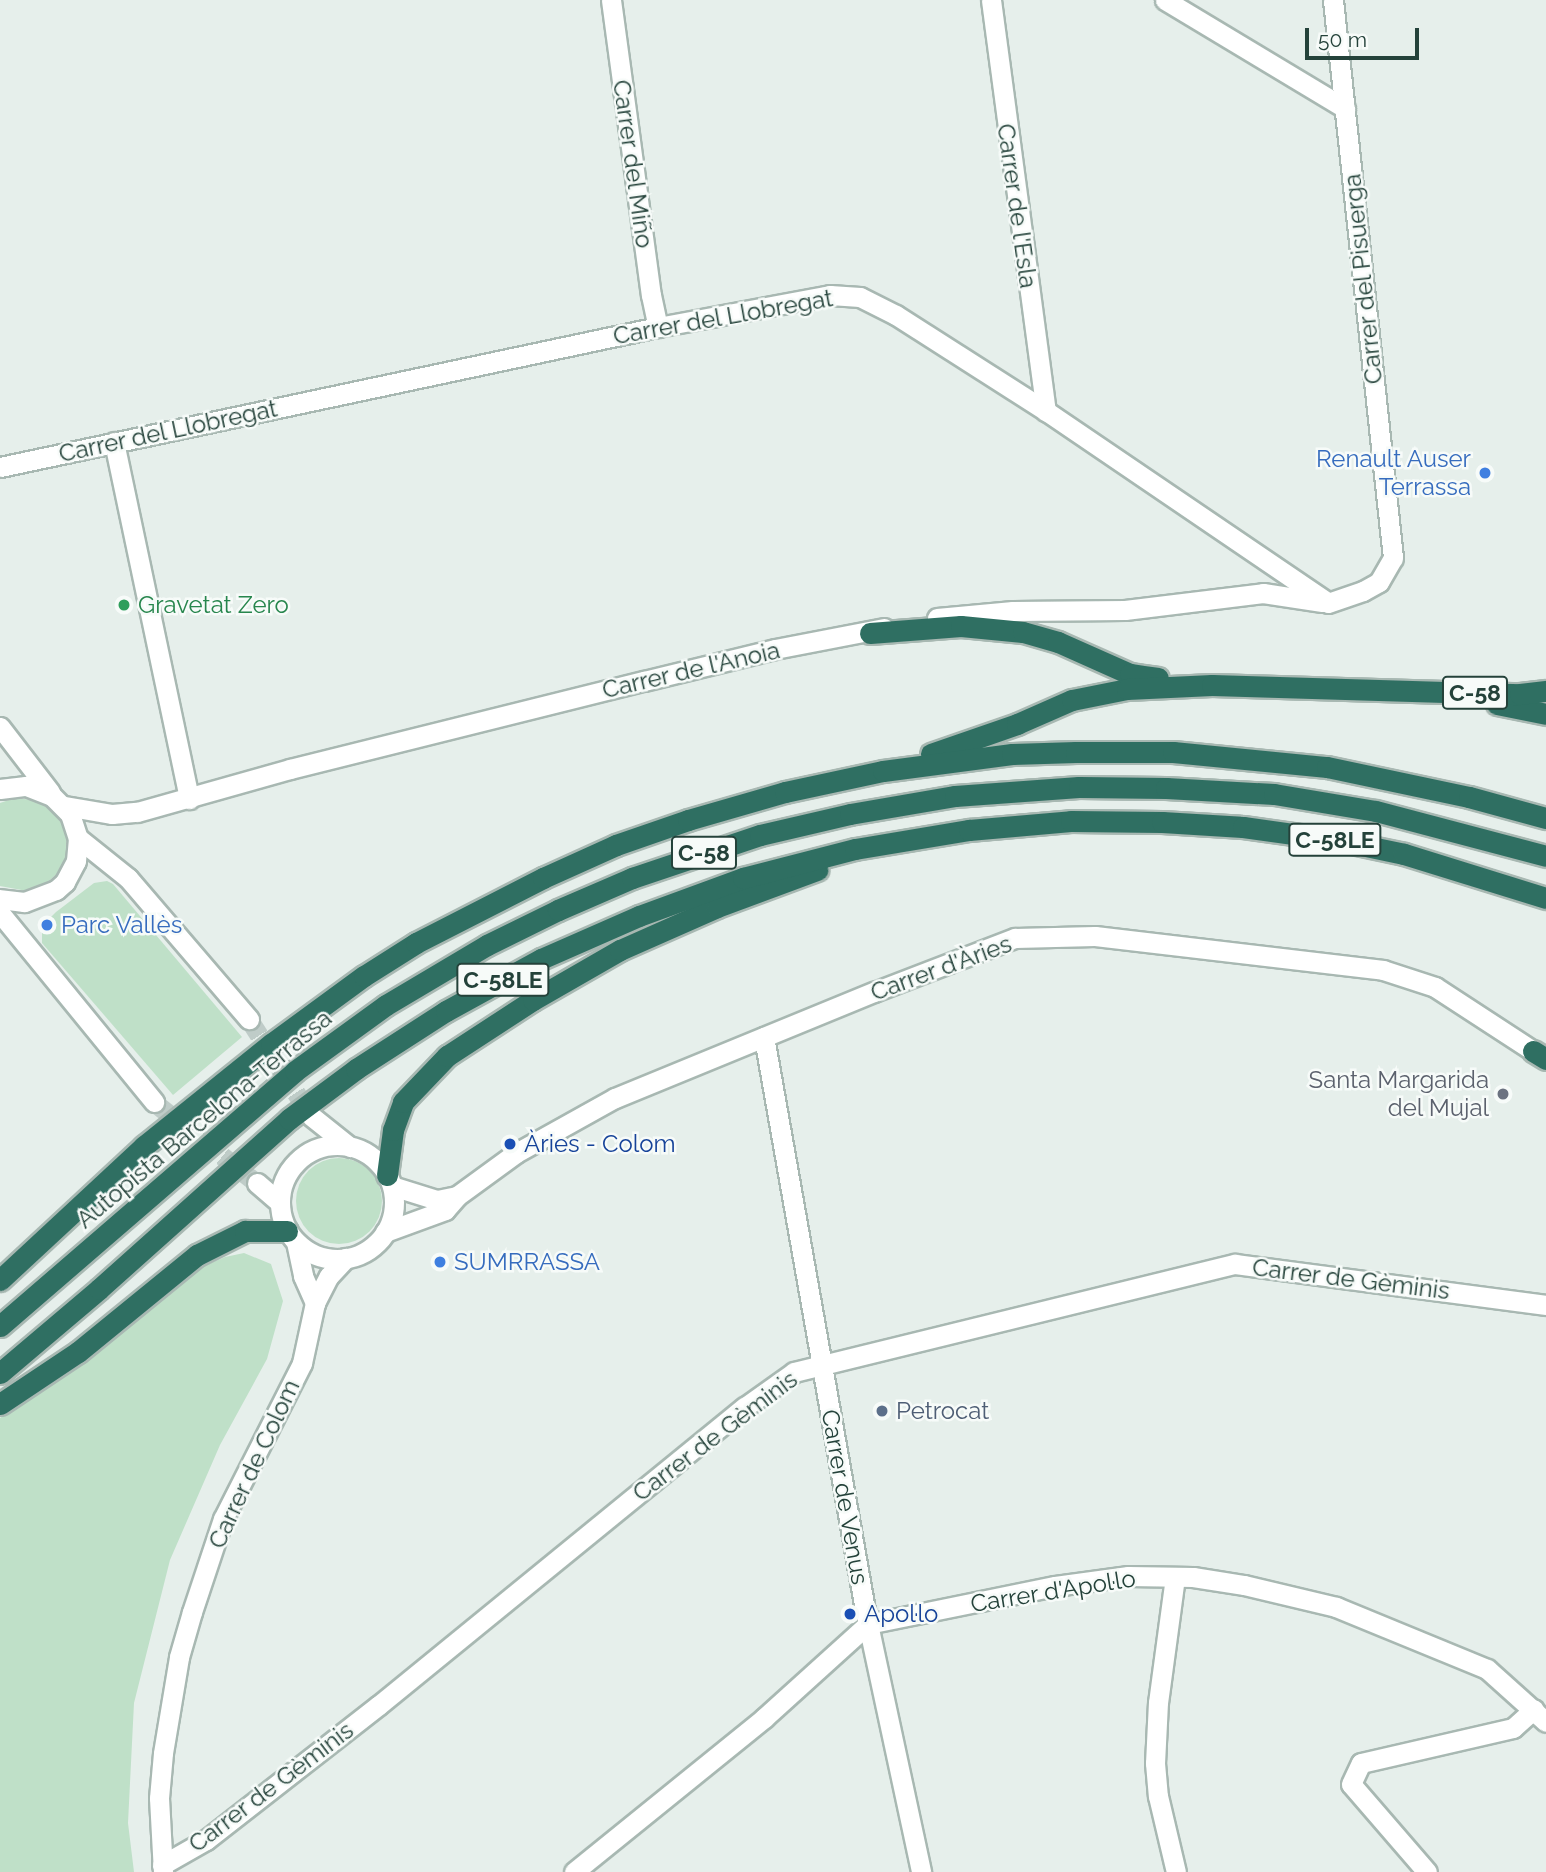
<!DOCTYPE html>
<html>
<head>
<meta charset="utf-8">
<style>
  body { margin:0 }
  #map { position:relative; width:1546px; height:1872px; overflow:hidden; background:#e6efeb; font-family:Raleway,sans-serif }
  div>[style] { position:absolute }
  .green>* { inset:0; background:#bfe0c8 }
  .round { border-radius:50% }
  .minor-tunnel>* { height:19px; margin-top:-9.5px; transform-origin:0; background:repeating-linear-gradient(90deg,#bfccc8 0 19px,transparent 0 29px) }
  .roads { filter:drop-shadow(2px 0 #a8b8b2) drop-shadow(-2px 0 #a8b8b2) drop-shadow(0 2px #a8b8b2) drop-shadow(0 -2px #a8b8b2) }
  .minor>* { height:19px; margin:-9.5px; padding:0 9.5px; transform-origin:9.5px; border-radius:9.5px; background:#fff }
  .minor>.ring { margin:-9.5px; padding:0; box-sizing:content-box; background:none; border:19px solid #fff; border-radius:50% }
  .highway>* { height:21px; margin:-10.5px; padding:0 10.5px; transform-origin:10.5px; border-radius:10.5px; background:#2f6f62 }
  .dots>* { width:19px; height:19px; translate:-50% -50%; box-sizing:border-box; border:4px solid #f7fbf9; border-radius:50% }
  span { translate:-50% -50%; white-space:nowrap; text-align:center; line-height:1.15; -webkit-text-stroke:5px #f7fbf9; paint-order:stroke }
  .shield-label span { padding:2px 5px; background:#f7fbf9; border:2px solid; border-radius:5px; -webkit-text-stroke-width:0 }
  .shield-label { font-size:23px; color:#24423a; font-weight:700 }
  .street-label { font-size:24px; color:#24423a }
  .shop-label { font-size:24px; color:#366cbe }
  .right { translate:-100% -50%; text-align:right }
  .left { translate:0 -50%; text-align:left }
  .leisure-label { font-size:24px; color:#27864d }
  .worship-label { font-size:24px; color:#5b616d }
  .transit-label { font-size:24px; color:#164399 }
  .service-label { font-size:24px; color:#4e5e75 }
  .scale { position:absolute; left:1305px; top:28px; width:114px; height:32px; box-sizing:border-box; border:4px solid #24423a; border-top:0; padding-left:9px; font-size:21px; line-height:24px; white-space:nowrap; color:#24423a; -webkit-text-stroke:5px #f7fbf9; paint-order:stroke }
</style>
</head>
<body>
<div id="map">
  <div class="green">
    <div style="clip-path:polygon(15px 798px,33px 800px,49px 807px,61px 821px,67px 839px,66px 857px,58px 873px,44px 885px,27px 891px,0 886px,0 803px)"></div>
    <div style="clip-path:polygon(107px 881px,113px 884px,242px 1037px,173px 1095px,42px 943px,42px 926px,56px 912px,94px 883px)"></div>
    <div class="round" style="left:296px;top:1158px;width:86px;height:86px"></div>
    <div style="clip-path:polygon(244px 1253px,271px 1264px,283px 1301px,267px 1359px,220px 1445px,170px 1560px,134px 1703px,128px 1823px,134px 1872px,0 1872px,0 1418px,53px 1382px,202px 1267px,225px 1257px)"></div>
  </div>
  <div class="minor-tunnel">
    <div style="left:249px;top:1019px;width:115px;rotate:57.4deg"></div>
    <div style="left:154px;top:1102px;width:131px;rotate:38.2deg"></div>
  </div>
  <div class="roads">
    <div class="minor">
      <div style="left:611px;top:0;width:298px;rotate:82.3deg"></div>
      <div style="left:651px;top:295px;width:33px;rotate:78deg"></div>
      <div style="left:991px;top:0;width:415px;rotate:82.4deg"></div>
      <div style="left:1165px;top:0;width:210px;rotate:31deg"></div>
      <div style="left:114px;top:442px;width:365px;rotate:78.1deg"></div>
      <div style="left:0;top:467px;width:673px;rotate:-12.01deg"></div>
      <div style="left:658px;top:327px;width:175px;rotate:-10.5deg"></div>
      <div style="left:830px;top:295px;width:30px;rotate:4deg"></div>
      <div style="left:860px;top:297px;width:40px;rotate:26.6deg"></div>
      <div style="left:896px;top:315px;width:178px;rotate:32.6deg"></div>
      <div style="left:1046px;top:411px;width:341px;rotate:34.2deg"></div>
      <div style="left:1328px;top:603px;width:37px;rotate:-19deg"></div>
      <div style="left:1363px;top:591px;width:18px;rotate:-29deg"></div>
      <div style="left:1379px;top:582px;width:28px;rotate:-60deg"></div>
      <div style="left:1393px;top:558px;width:561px;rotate:-96.14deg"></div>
      <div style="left:937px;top:618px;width:76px;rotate:-5.3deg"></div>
      <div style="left:1013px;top:611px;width:112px;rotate:-0.5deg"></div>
      <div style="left:1125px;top:610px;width:139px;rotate:-7deg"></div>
      <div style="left:1263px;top:593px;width:60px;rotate:8.7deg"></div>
      <div style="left:0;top:727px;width:82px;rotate:52.4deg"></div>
      <div style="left:0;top:789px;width:26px;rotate:-7deg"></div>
      <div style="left:26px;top:786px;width:28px;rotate:21deg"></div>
      <div style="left:52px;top:796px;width:25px;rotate:45deg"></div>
      <div style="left:70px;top:814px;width:25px;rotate:72deg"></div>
      <div style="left:78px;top:838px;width:23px;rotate:95deg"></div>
      <div style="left:76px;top:861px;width:24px;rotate:118deg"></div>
      <div style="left:65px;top:882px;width:12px;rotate:138deg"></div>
      <div style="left:56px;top:890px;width:34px;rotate:159deg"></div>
      <div style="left:24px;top:902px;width:24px;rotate:-173deg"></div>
      <div style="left:65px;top:806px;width:48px;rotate:9.7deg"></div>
      <div style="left:112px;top:814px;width:25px;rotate:-5deg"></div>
      <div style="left:137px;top:812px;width:159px;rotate:-15.7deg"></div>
      <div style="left:290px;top:769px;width:365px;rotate:-14deg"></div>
      <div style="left:644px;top:681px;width:135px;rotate:-13.7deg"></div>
      <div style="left:775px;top:649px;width:111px;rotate:-10.9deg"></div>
      <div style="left:78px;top:838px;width:64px;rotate:38.7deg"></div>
      <div style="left:128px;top:878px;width:186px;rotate:49.4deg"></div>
      <div style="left:0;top:913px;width:244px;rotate:50.8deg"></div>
      <div style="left:764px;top:1037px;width:582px;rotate:80deg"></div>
      <div style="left:865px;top:1610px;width:268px;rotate:77.9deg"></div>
      <div style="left:311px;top:1116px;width:50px;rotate:38.5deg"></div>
      <div class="ring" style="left:280px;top:1145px;width:95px;height:95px"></div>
      <div style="left:257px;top:1183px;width:30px;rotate:41deg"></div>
      <div style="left:392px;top:1186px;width:47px;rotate:17.3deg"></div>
      <div style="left:437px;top:1200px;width:20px;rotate:-11deg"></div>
      <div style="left:385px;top:1232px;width:64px;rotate:-20.1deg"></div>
      <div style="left:445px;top:1210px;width:18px;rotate:-49deg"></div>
      <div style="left:457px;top:1196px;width:73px;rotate:-36.1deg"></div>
      <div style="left:516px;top:1153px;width:113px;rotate:-29.1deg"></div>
      <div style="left:615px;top:1098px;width:280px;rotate:-22.3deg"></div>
      <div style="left:874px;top:992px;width:151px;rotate:-21deg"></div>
      <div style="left:1015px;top:938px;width:80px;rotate:-1.4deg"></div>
      <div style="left:1095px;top:936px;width:290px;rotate:6.7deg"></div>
      <div style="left:1383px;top:970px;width:55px;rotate:18.1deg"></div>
      <div style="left:1435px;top:987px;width:117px;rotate:33.1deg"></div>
      <div style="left:296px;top:1242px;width:35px;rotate:78deg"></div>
      <div style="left:303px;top:1276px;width:30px;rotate:66deg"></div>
      <div style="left:1175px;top:1577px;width:126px;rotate:97.7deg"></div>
      <div style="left:1158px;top:1702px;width:61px;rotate:92.8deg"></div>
      <div style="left:1155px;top:1763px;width:33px;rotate:85deg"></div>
      <div style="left:1158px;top:1796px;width:78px;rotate:76.7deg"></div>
      <div style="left:162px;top:1865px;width:51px;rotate:-29.6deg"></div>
      <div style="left:206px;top:1840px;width:219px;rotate:-38deg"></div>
      <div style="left:379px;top:1705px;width:472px;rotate:-39.2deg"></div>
      <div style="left:745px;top:1407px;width:60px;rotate:-35.5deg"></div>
      <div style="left:794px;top:1372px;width:454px;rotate:-13.8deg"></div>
      <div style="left:1235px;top:1264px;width:314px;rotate:7.5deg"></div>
      <div style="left:163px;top:1872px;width:74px;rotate:-93.1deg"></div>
      <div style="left:159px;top:1798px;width:45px;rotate:-84.9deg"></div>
      <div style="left:163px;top:1753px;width:97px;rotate:-80.5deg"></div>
      <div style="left:179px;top:1657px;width:47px;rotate:-73.9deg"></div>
      <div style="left:192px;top:1612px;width:98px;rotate:-71.6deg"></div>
      <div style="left:223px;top:1519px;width:175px;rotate:-63.1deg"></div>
      <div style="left:302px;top:1363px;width:61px;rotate:-77.8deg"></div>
      <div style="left:315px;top:1303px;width:30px;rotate:-63deg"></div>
      <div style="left:329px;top:1276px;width:25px;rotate:-47deg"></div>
      <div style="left:574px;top:1872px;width:245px;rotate:-39deg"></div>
      <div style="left:764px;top:1718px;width:140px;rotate:-42.1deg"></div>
      <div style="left:868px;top:1624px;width:191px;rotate:-11.5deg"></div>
      <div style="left:1055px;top:1586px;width:74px;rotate:-7.8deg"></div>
      <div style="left:1128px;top:1576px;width:65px;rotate:0.9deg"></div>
      <div style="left:1193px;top:1577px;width:52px;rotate:8.9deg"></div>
      <div style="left:1244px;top:1585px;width:95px;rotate:13.4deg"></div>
      <div style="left:1336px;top:1607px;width:163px;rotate:22.3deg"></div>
      <div style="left:1487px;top:1669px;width:79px;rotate:41.9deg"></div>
      <div style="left:1427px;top:1872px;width:116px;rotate:-130.8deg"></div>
      <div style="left:1351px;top:1784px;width:23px;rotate:-65deg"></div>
      <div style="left:1361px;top:1763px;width:156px;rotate:-13deg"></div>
      <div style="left:1513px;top:1728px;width:28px;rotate:-42deg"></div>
    </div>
    <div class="highway">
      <div style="left:870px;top:633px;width:91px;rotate:-4.4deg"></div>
      <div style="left:961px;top:626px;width:62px;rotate:5.5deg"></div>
      <div style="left:1023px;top:632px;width:36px;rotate:16deg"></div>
      <div style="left:1058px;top:642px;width:79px;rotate:24deg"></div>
      <div style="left:1130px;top:674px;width:28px;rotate:8deg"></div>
      <div style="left:1497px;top:704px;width:50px;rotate:11.5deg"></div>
      <div style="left:931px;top:754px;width:91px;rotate:-19.2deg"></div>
      <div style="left:1017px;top:724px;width:60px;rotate:-23.6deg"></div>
      <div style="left:1072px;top:700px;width:56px;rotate:-11.3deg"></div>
      <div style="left:1127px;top:689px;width:85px;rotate:-2.7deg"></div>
      <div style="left:1212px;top:685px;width:308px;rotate:1.7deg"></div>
      <div style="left:1520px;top:694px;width:26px;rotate:-7deg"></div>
      <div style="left:1533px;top:1051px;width:15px;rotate:32deg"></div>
      <div style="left:387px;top:1175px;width:45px;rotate:-82.4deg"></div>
      <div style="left:393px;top:1130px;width:30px;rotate:-70deg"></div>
      <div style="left:403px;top:1102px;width:64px;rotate:-46.3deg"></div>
      <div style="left:447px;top:1056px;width:103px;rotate:-33.1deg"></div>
      <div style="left:533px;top:1000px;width:100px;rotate:-29.9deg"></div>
      <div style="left:620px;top:950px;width:106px;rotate:-23.9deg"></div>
      <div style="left:717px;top:907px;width:107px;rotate:-20.3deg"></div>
      <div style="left:0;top:1280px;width:197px;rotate:-42.9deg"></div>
      <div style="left:144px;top:1146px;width:163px;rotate:-38.8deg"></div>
      <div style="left:271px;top:1044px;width:115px;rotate:-36.2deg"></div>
      <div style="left:364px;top:976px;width:62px;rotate:-32.4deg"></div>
      <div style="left:416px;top:943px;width:143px;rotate:-27.1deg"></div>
      <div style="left:543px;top:878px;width:80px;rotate:-24.3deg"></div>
      <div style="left:616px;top:845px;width:76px;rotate:-19.1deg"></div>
      <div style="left:688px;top:820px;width:101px;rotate:-16.1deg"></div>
      <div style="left:785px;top:792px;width:100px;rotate:-12.1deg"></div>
      <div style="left:883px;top:771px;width:130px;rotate:-7.5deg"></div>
      <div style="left:1012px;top:754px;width:64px;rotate:-1.8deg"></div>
      <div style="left:1076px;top:752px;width:97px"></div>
      <div style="left:1173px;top:752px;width:155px;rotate:5.6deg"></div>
      <div style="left:1327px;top:767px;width:145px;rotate:11.9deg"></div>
      <div style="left:1469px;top:797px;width:80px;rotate:15.3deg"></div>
      <div style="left:0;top:1326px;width:390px;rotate:-40.8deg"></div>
      <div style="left:295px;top:1071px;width:112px;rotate:-36deg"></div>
      <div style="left:386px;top:1005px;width:117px;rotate:-30.7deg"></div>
      <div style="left:487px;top:945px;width:79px;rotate:-26.2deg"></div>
      <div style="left:558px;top:910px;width:81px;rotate:-23.4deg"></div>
      <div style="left:632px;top:878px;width:135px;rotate:-18.6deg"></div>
      <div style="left:760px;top:835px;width:92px;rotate:-13.1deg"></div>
      <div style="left:850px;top:814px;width:107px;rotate:-9.7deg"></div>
      <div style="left:955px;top:796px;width:124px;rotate:-4.2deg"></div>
      <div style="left:1079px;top:787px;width:87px;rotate:0.7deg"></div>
      <div style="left:1166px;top:788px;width:108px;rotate:3.2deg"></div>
      <div style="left:1274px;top:794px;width:103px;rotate:9.5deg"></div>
      <div style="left:1376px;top:811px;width:176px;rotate:14.8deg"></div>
      <div style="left:0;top:1373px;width:130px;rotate:-40.3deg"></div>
      <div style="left:99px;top:1289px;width:255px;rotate:-41.8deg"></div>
      <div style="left:289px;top:1119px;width:84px;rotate:-36.7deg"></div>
      <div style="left:356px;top:1069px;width:107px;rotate:-32.8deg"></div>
      <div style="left:446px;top:1011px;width:108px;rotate:-28.7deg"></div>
      <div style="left:541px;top:959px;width:107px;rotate:-23.7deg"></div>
      <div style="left:639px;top:916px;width:111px;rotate:-20.1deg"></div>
      <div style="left:743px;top:878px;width:116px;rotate:-14.5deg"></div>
      <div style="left:855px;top:849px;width:116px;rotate:-9.5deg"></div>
      <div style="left:969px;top:830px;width:102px;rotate:-5deg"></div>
      <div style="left:1071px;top:821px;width:91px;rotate:0.6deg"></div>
      <div style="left:1162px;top:822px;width:81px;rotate:3.5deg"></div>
      <div style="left:1243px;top:827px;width:100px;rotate:8deg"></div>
      <div style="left:1342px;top:841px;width:63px;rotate:11.8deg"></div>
      <div style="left:1404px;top:854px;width:149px;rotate:17.2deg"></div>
      <div style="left:0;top:1404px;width:94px;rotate:-33.7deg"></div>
      <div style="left:78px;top:1352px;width:154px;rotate:-39.2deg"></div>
      <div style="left:197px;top:1255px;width:54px;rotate:-26.6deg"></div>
      <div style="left:245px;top:1231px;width:42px"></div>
    </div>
  </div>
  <div class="dots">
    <div style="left:1485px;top:473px;background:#3f7fe0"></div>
    <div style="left:124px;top:605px;background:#2e9e5b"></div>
    <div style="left:47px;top:925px;background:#3f7fe0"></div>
    <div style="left:1503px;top:1094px;background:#6b7280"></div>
    <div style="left:510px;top:1144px;background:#1a4fb4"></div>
    <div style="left:440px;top:1262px;background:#3f7fe0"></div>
    <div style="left:882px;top:1411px;background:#5c6f8a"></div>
    <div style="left:850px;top:1614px;background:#1a4fb4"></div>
  </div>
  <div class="shield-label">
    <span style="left:1475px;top:693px">C-58</span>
    <span style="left:1335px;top:840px">C-58LE</span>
    <span style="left:704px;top:853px">C-58</span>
    <span style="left:503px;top:980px">C-58LE</span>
  </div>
  <div class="street-label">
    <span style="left:633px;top:164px;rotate:82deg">Carrer del Miño</span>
    <span style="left:1017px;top:206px;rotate:82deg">Carrer de l'Esla</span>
    <span style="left:1363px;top:279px;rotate:-96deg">Carrer del Pisuerga</span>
    <span style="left:723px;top:317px;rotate:-10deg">Carrer del Llobregat</span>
    <span style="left:168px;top:431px;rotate:-12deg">Carrer del Llobregat</span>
    <span style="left:691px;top:670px;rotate:-13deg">Carrer de l'Anoia</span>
    <span style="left:941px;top:968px;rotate:-20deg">Carrer d'Àries</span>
    <span style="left:204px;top:1119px;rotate:-40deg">Autopista Barcelona-Terrassa</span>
    <span style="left:1351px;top:1279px;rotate:7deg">Carrer de Gèminis</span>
    <span style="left:715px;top:1436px;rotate:-37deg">Carrer de Gèminis</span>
    <span style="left:254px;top:1464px;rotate:-65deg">Carrer de Colom</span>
    <span style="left:845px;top:1497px;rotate:80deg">Carrer de Venus</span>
    <span style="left:1053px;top:1591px;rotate:-9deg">Carrer d'Apol·lo</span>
    <span style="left:271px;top:1787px;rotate:-37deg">Carrer de Gèminis</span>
  </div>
  <div class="shop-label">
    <span class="right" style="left:1471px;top:473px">Renault Auser<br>Terrassa</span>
    <span class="left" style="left:61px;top:925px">Parc Vallès</span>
    <span class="left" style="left:454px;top:1262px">SUMRRASSA</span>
  </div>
  <div class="leisure-label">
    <span class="left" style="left:138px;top:605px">Gravetat Zero</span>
  </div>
  <div class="worship-label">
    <span class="right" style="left:1489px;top:1094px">Santa Margarida<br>del Mujal</span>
  </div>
  <div class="transit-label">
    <span class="left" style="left:524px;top:1144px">Àries - Colom</span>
    <span class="left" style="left:864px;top:1614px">Apol·lo</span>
  </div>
  <div class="service-label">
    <span class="left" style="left:896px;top:1411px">Petrocat</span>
  </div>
  <div class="scale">50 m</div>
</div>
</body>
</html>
